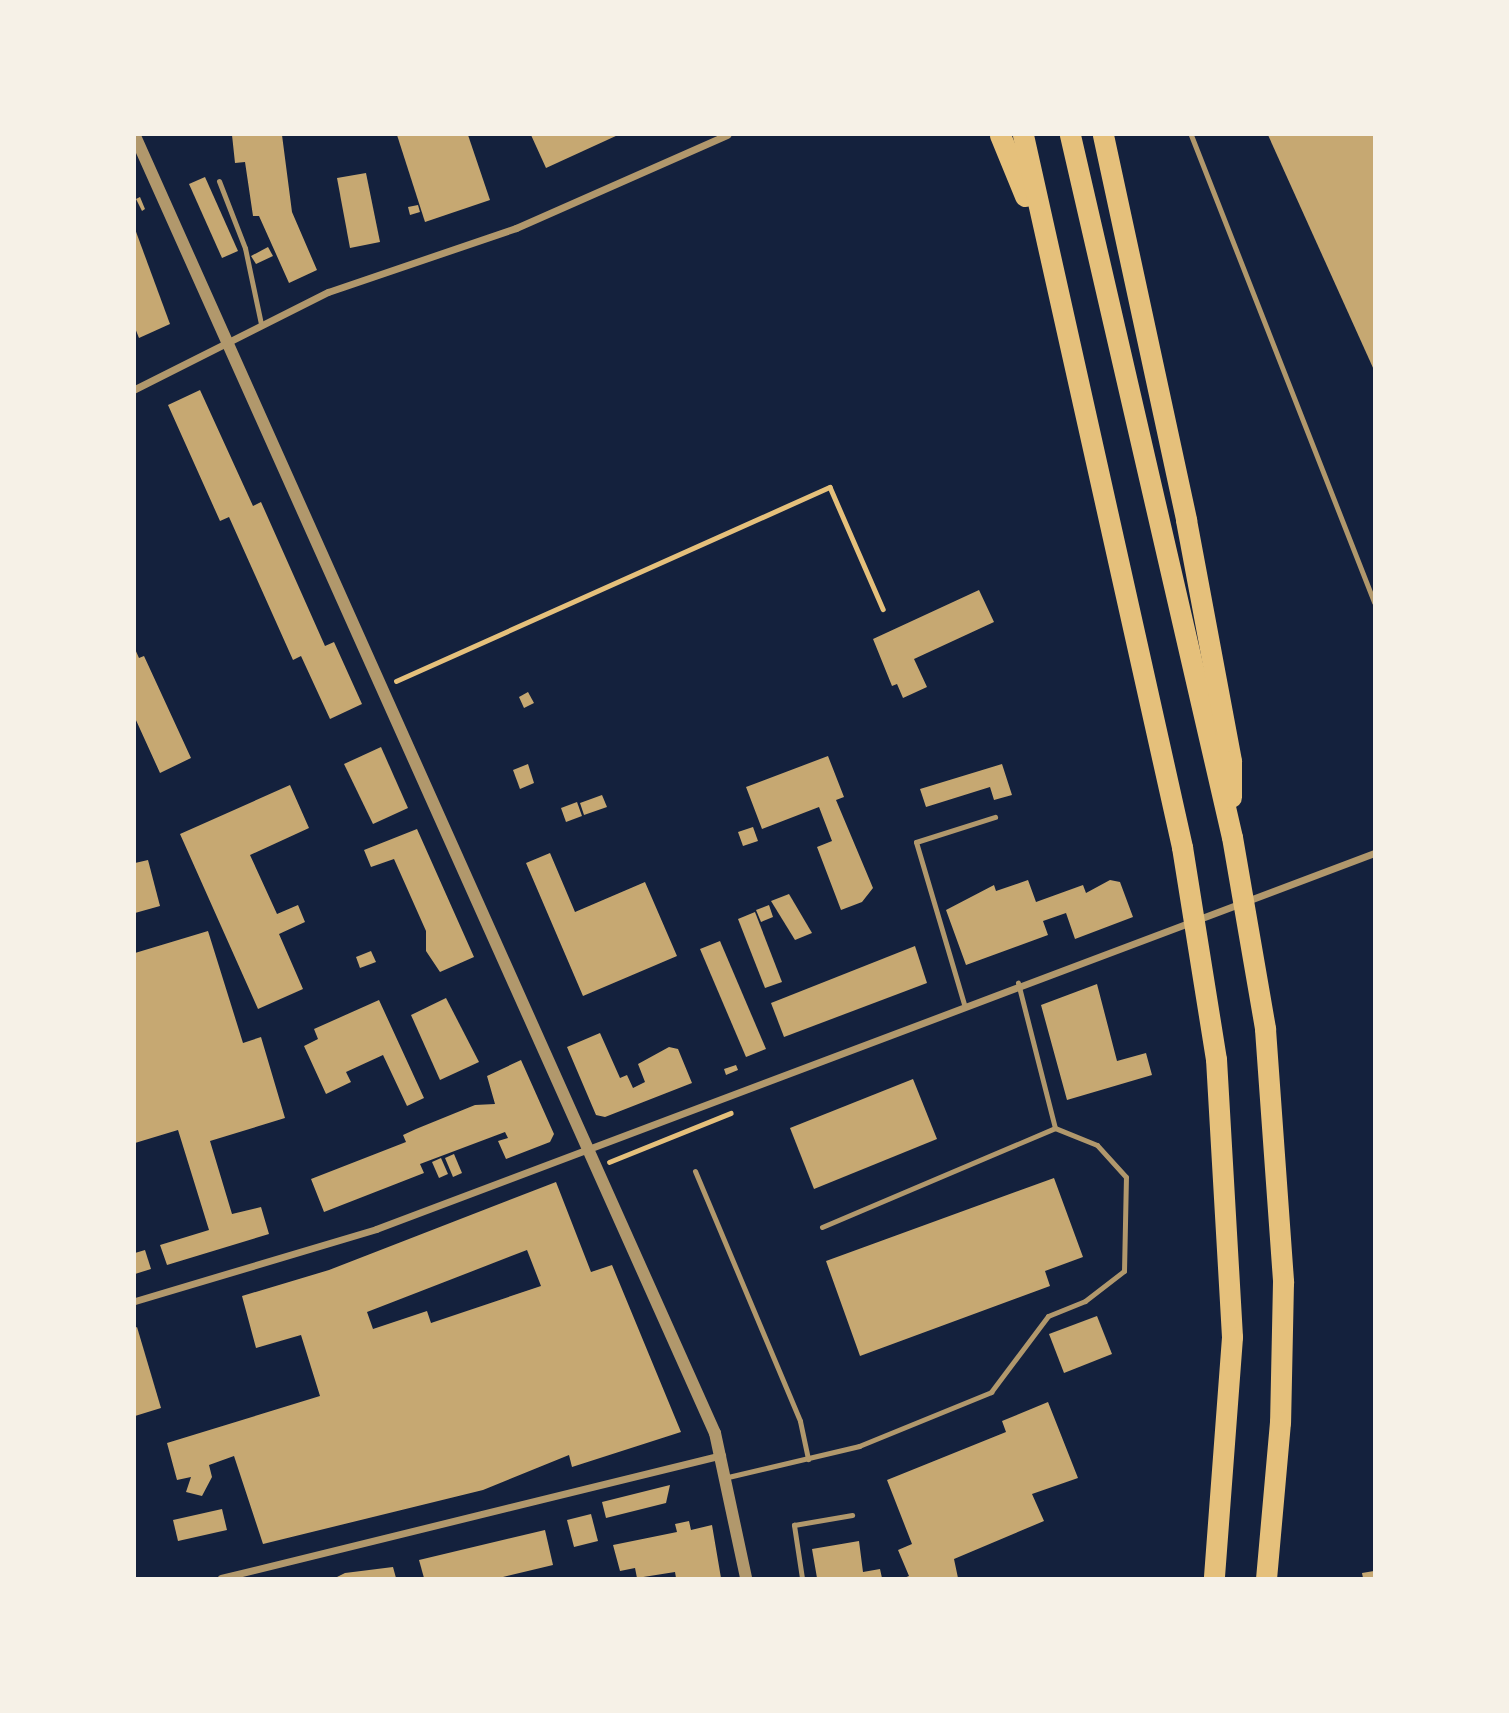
<!DOCTYPE html>
<html>
<head>
<meta charset="utf-8">
<style>
  body { margin:0 }
  #map { position:relative; width:1509px; height:1713px; overflow:hidden; background:#14213d; font-family:"Source Sans 3",sans-serif }
  div>[style] { position:absolute }
  .building>* { inset:0; background:#c6a872 }
  .path>* { height:4.5px; margin:-2.25px; padding:0 2.25px; transform-origin:2.25px; border-radius:2.25px; background:#e5c07b }
  .service>* { height:5px; margin:-2.5px; padding:0 2.5px; transform-origin:2.5px; border-radius:2.5px; background:#b1986c }
  .minor>* { height:7px; margin:-3.5px; padding:0 3.5px; transform-origin:3.5px; border-radius:3.5px; background:#b1986c }
  .tertiary>* { height:12px; margin:-6px; padding:0 6px; transform-origin:6px; border-radius:6px; background:#b1986c }
  .motorway>* { height:21px; margin:-10.5px; padding:0 10.5px; transform-origin:10.5px; border-radius:10.5px; background:#e5c07b }
  span { translate:-50% -50%; white-space:nowrap; text-align:center; line-height:1.15; -webkit-text-stroke:5px #f6f1e7; paint-order:stroke }
  .frame { position:absolute; inset:0; border:136px solid #f6f1e7; pointer-events:none }
</style>
</head>
<body>
<div id="map">
  <div class="building">
    <div style="clip-path:polygon(232px 135px,282px 135px,292px 212px,317px 270px,289px 283px,259px 216px,253px 216px,245px 162px,235px 163px)"></div>
    <div style="clip-path:polygon(397px 135px,468px 135px,490px 200px,425px 222px)"></div>
    <div style="clip-path:polygon(531px 135px,618px 135px,546px 168px)"></div>
    <div style="clip-path:polygon(1268px 135px,1374px 135px,1374px 370px)"></div>
    <div style="clip-path:polygon(366px 173px,380px 242px,350px 248px,337px 178px)"></div>
    <div style="clip-path:polygon(205px 177px,238px 251px,222px 258px,189px 184px)"></div>
    <div style="clip-path:polygon(140px 197px,145px 209px,142px 211px,136px 199px)"></div>
    <div style="clip-path:polygon(418px 205px,420px 212px,410px 215px,408px 207px)"></div>
    <div style="clip-path:polygon(135px 229px,170px 324px,139px 338px,135px 328px)"></div>
    <div style="clip-path:polygon(268px 247px,273px 256px,256px 264px,251px 256px)"></div>
    <div style="clip-path:polygon(200px 390px,253px 506px,261px 502px,325px 646px,334px 642px,362px 704px,330px 719px,301px 656px,293px 660px,229px 517px,220px 521px,168px 405px)"></div>
    <div style="clip-path:polygon(979px 590px,994px 622px,914px 659px,927px 687px,903px 698px,897px 684px,892px 686px,873px 639px)"></div>
    <div style="clip-path:polygon(135px 649px,139px 658px,144px 656px,191px 758px,160px 773px,135px 718px)"></div>
    <div style="clip-path:polygon(528px 692px,534px 703px,524px 708px,519px 697px)"></div>
    <div style="clip-path:polygon(381px 747px,408px 808px,373px 824px,344px 764px)"></div>
    <div style="clip-path:polygon(828px 756px,844px 797px,836px 800px,873px 888px,862px 902px,841px 910px,817px 847px,832px 841px,819px 807px,762px 829px,746px 787px)"></div>
    <div style="clip-path:polygon(528px 764px,534px 783px,520px 789px,513px 770px)"></div>
    <div style="clip-path:polygon(1002px 764px,1012px 795px,994px 800px,990px 787px,926px 807px,920px 789px)"></div>
    <div style="clip-path:polygon(290px 785px,309px 828px,250px 855px,277px 914px,298px 905px,305px 922px,279px 934px,303px 989px,258px 1009px,180px 834px)"></div>
    <div style="clip-path:polygon(602px 795px,607px 807px,584px 815px,580px 803px)"></div>
    <div style="clip-path:polygon(577px 802px,582px 816px,566px 822px,561px 808px)"></div>
    <div style="clip-path:polygon(753px 827px,758px 841px,743px 846px,738px 832px)"></div>
    <div style="clip-path:polygon(417px 829px,474px 957px,440px 972px,426px 951px,426px 931px,394px 859px,371px 867px,364px 850px)"></div>
    <div style="clip-path:polygon(550px 853px,575px 912px,645px 882px,677px 956px,583px 996px,526px 863px)"></div>
    <div style="clip-path:polygon(148px 860px,160px 906px,135px 913px,135px 863px)"></div>
    <div style="clip-path:polygon(1028px 880px,1036px 902px,1083px 885px,1086px 893px,1110px 880px,1120px 882px,1133px 917px,1075px 939px,1066px 913px,1043px 921px,1048px 935px,966px 965px,946px 910px,994px 885px,996px 891px)"></div>
    <div style="clip-path:polygon(789px 894px,812px 933px,795px 940px,771px 901px)"></div>
    <div style="clip-path:polygon(769px 905px,773px 917px,761px 922px,756px 910px)"></div>
    <div style="clip-path:polygon(755px 912px,782px 982px,765px 988px,738px 919px)"></div>
    <div style="clip-path:polygon(208px 931px,243px 1043px,261px 1037px,285px 1118px,210px 1141px,232px 1214px,261px 1207px,269px 1234px,167px 1265px,160px 1245px,209px 1230px,178px 1130px,135px 1143px,135px 953px)"></div>
    <div style="clip-path:polygon(720px 941px,766px 1049px,746px 1057px,700px 949px)"></div>
    <div style="clip-path:polygon(915px 946px,927px 983px,784px 1037px,771px 1003px)"></div>
    <div style="clip-path:polygon(371px 951px,376px 962px,360px 968px,356px 957px)"></div>
    <div style="clip-path:polygon(1097px 984px,1117px 1061px,1146px 1053px,1152px 1075px,1067px 1100px,1041px 1005px)"></div>
    <div style="clip-path:polygon(446px 998px,479px 1062px,440px 1080px,411px 1015px)"></div>
    <div style="clip-path:polygon(379px 1000px,424px 1098px,407px 1106px,383px 1055px,346px 1072px,351px 1082px,326px 1094px,304px 1046px,318px 1039px,314px 1029px)"></div>
    <div style="clip-path:polygon(600px 1033px,620px 1078px,627px 1075px,633px 1088px,645px 1082px,638px 1064px,669px 1047px,678px 1049px,692px 1083px,605px 1117px,596px 1115px,567px 1047px)"></div>
    <div style="clip-path:polygon(521px 1060px,554px 1134px,550px 1142px,506px 1159px,498px 1141px,508px 1138px,505px 1132px,420px 1164px,424px 1173px,324px 1212px,311px 1179px,406px 1142px,403px 1135px,416px 1129px,475px 1105px,495px 1104px,487px 1076px)"></div>
    <div style="clip-path:polygon(736px 1065px,738px 1070px,726px 1075px,724px 1069px)"></div>
    <div style="clip-path:polygon(913px 1079px,937px 1139px,814px 1189px,790px 1128px)"></div>
    <div style="clip-path:polygon(454px 1154px,462px 1173px,453px 1177px,445px 1158px)"></div>
    <div style="clip-path:polygon(441px 1158px,448px 1174px,439px 1178px,432px 1162px)"></div>
    <div style="clip-path:polygon(1054px 1178px,1083px 1257px,1045px 1271px,1050px 1286px,860px 1356px,826px 1261px)"></div>
    <div style="clip-path:polygon(evenodd,556px 1182px,591px 1272px,612px 1265px,681px 1432px,572px 1467px,569px 1455px,483px 1490px,263px 1544px,234px 1456px,209px 1465px,212px 1477px,202px 1496px,186px 1492px,191px 1477px,177px 1480px,167px 1443px,320px 1396px,301px 1335px,256px 1348px,242px 1296px,329px 1270px,556px 1182px,527px 1250px,541px 1286px,431px 1323px,427px 1311px,373px 1329px,367px 1312px,527px 1250px)"></div>
    <div style="clip-path:polygon(145px 1250px,151px 1269px,135px 1274px,135px 1253px)"></div>
    <div style="clip-path:polygon(1097px 1316px,1112px 1354px,1064px 1373px,1049px 1334px)"></div>
    <div style="clip-path:polygon(137px 1327px,161px 1408px,135px 1416px,135px 1328px)"></div>
    <div style="clip-path:polygon(1048px 1402px,1078px 1478px,1032px 1494px,1044px 1521px,954px 1559px,958px 1578px,904px 1578px,909px 1576px,898px 1550px,912px 1544px,887px 1480px,1006px 1432px,1002px 1421px)"></div>
    <div style="clip-path:polygon(670px 1485px,666px 1503px,606px 1518px,602px 1502px)"></div>
    <div style="clip-path:polygon(222px 1509px,227px 1530px,178px 1541px,173px 1520px)"></div>
    <div style="clip-path:polygon(591px 1514px,598px 1541px,574px 1547px,567px 1520px)"></div>
    <div style="clip-path:polygon(689px 1521px,691px 1530px,712px 1525px,721px 1578px,676px 1578px,675px 1572px,637px 1578px,635px 1568px,620px 1571px,613px 1545px,677px 1532px,675px 1524px)"></div>
    <div style="clip-path:polygon(545px 1530px,553px 1565px,499px 1578px,424px 1578px,419px 1560px)"></div>
    <div style="clip-path:polygon(859px 1541px,863px 1572px,880px 1569px,882px 1578px,817px 1578px,812px 1549px)"></div>
    <div style="clip-path:polygon(393px 1567px,396px 1578px,335px 1578px,345px 1573px)"></div>
    <div style="clip-path:polygon(1374px 1571px,1374px 1578px,1363px 1578px,1362px 1573px)"></div>
  </div>
  <div class="path">
    <div style="left:396px;top:681px;width:475px;rotate:-24.1deg"></div>
    <div style="left:830px;top:487px;width:133px;rotate:66.5deg"></div>
    <div style="left:609px;top:1162px;width:131px;rotate:-21.9deg"></div>
  </div>
  <div class="service">
    <div style="left:1191px;top:135px;width:502px;rotate:68.6deg"></div>
    <div style="left:219px;top:181px;width:72px;rotate:68.8deg"></div>
    <div style="left:245px;top:248px;width:78px;rotate:78.1deg"></div>
    <div style="left:964px;top:1004px;width:169px;rotate:-106.5deg"></div>
    <div style="left:916px;top:842px;width:83px;rotate:-17.6deg"></div>
    <div style="left:695px;top:1171px;width:271px;rotate:67.2deg"></div>
    <div style="left:800px;top:1421px;width:39px;rotate:78deg"></div>
    <div style="left:822px;top:1227px;width:253px;rotate:-23deg"></div>
    <div style="left:728px;top:1477px;width:135px;rotate:-13.3deg"></div>
    <div style="left:859px;top:1446px;width:143px;rotate:-22.2deg"></div>
    <div style="left:991px;top:1392px;width:95px;rotate:-53.1deg"></div>
    <div style="left:1048px;top:1316px;width:40px;rotate:-22deg"></div>
    <div style="left:1085px;top:1301px;width:49px;rotate:-37.6deg"></div>
    <div style="left:1124px;top:1271px;width:94px;rotate:-88.8deg"></div>
    <div style="left:1126px;top:1177px;width:43px;rotate:-132.2deg"></div>
    <div style="left:1097px;top:1145px;width:45px;rotate:-158deg"></div>
    <div style="left:1055px;top:1128px;width:150px;rotate:-104.3deg"></div>
    <div style="left:802px;top:1578px;width:54px;rotate:-98.6deg"></div>
    <div style="left:794px;top:1525px;width:59px;rotate:-9.8deg"></div>
  </div>
  <div class="minor">
    <div style="left:135px;top:389px;width:216px;rotate:-26.7deg"></div>
    <div style="left:328px;top:292px;width:199px;rotate:-18.8deg"></div>
    <div style="left:516px;top:228px;width:231px;rotate:-23.8deg"></div>
    <div style="left:135px;top:1301px;width:252px;rotate:-16.6deg"></div>
    <div style="left:376px;top:1229px;width:1066px;rotate:-20.64deg"></div>
    <div style="left:221px;top:1578px;width:516px;rotate:-13.79deg"></div>
  </div>
  <div class="tertiary">
    <div style="left:135px;top:136px;width:1421px;rotate:65.91deg"></div>
    <div style="left:715px;top:1433px;width:148px;rotate:77.9deg"></div>
  </div>
  <div class="motorway">
    <div style="left:1000px;top:135px;width:66px;rotate:67.7deg"></div>
    <div style="left:1023px;top:135px;width:730px;rotate:77.41deg"></div>
    <div style="left:1182px;top:847px;width:215px;rotate:80.9deg"></div>
    <div style="left:1216px;top:1059px;width:278px;rotate:86.7deg"></div>
    <div style="left:1232px;top:1337px;width:242px;rotate:94.3deg"></div>
    <div style="left:1070px;top:135px;width:720px;rotate:77.01deg"></div>
    <div style="left:1232px;top:837px;width:195px;rotate:80.2deg"></div>
    <div style="left:1265px;top:1029px;width:254px;rotate:85.9deg"></div>
    <div style="left:1283px;top:1282px;width:140px;rotate:91.2deg"></div>
    <div style="left:1280px;top:1422px;width:157px;rotate:95.1deg"></div>
    <div style="left:1103px;top:135px;width:394px;rotate:77.8deg"></div>
    <div style="left:1186px;top:520px;width:245px;rotate:79.4deg"></div>
    <div style="left:1231px;top:761px;width:36px;rotate:90deg"></div>
  </div>
  <div class="frame"></div>
</div>
</body>
</html>
